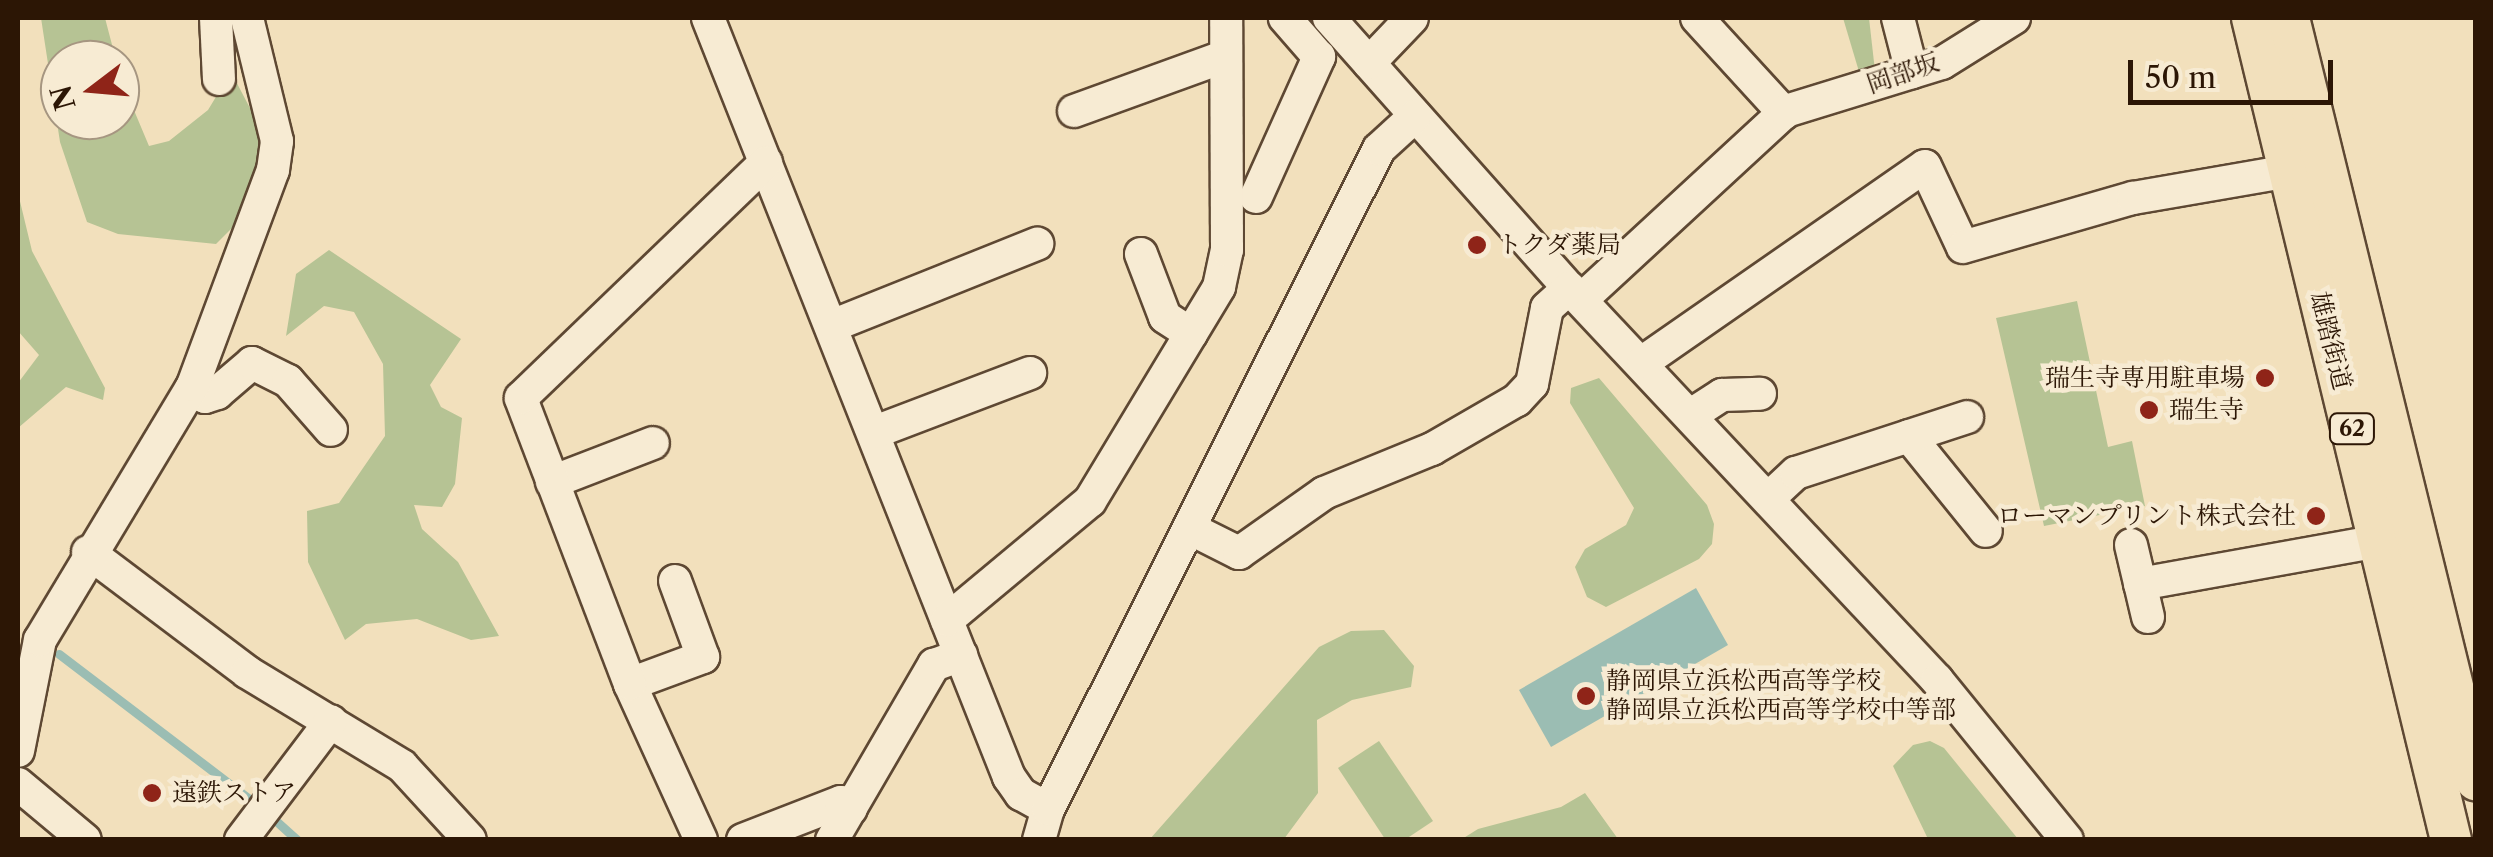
<!DOCTYPE html>
<html>
<head>
<meta charset="utf-8">
<style>
  body { margin:0 }
  #map { position:relative; width:2493px; height:857px; overflow:hidden; background:#f2e0bc; font-family:"Libre Caslon Text","Noto Serif JP",serif }
  div>[style] { position:absolute }
  .green>* { inset:0; background:#b6c394 }
  .water>* { inset:0; background:#9bbdb3 }
  .stream>* { height:9px; margin:-4.5px; padding:0 4.5px; transform-origin:4.5px; border-radius:4.5px; background:#9bbdb3 }
  .roads { filter:drop-shadow(2px 0 #5e4833) drop-shadow(-2px 0 #5e4833) drop-shadow(0 2px #5e4833) drop-shadow(0 -2px #5e4833) }
  .minor>* { height:32px; margin:-16px; padding:0 16px; transform-origin:16px; border-radius:16px; background:#f7ebd3 }
  .major>* { height:40px; margin:-20px; padding:0 20px; transform-origin:20px; border-radius:20px; background:#f2e0bc }
  .dots>* { width:28px; height:28px; translate:-50% -50%; box-sizing:border-box; border:5px solid #f7ebd3; border-radius:50% }
  span { translate:-50% -50%; white-space:nowrap; text-align:center; line-height:1.15; -webkit-text-stroke:9px #f7ebd3; paint-order:stroke }
  .shield-label span { padding:2px 8px; background:#f7ebd3; border:2px solid; border-radius:8px; -webkit-text-stroke-width:0 }
  .shield-label { font-size:22px; color:#2c1605; font-weight:700 }
  .street-label { font-size:25px; color:#2c1605 }
  .poi-label { font-size:25px; color:#2c1605 }
  .left { translate:0 -50%; text-align:left }
  .right { translate:-100% -50%; text-align:right }
  .frame { position:absolute; inset:0; border:20px solid #2c1605; pointer-events:none }
  .north { position:absolute; left:40px; top:40px; width:100px; height:100px; box-sizing:border-box; background:#f7ebd3; border:2px solid #a69681; border-radius:50%; rotate:254deg; font-size:28px; font-weight:700; line-height:40px; text-align:center; color:#2c1605 }
  .north::after { content:''; display:block; margin:auto; width:35px; height:45px; background:#8f2418; clip-path:polygon(50% 0,100% 100%,50% 72%,0 100%) }
  .scale { position:absolute; left:2128px; top:60px; width:205px; height:45px; box-sizing:border-box; border:5px solid #2c1605; border-top:0; padding-left:12px; font-size:30px; line-height:35px; white-space:nowrap; color:#2c1605; -webkit-text-stroke:8px #f7ebd3; paint-order:stroke }
</style>
</head>
<body>
<div id="map">
  <div class="green">
    <div style="clip-path:polygon(41px 18px,105px 18px,116px 60px,60px 60px,60px 120px,120px 120px,120px 77px,149px 146px,169px 141px,208px 110px,231px 72px,272px 150px,232px 228px,216px 244px,118px 234px,87px 222px,60px 142px)"></div>
    <div style="clip-path:polygon(1843px 18px,1869px 18px,1875px 71px,1860px 75px)"></div>
    <div style="clip-path:polygon(18px 193px,32px 251px,105px 388px,103px 400px,66px 387px,18px 428px,18px 383px,39px 355px,18px 331px)"></div>
    <div style="clip-path:polygon(329px 250px,461px 339px,430px 385px,441px 407px,462px 418px,455px 484px,442px 507px,414px 505px,422px 529px,458px 562px,499px 636px,471px 640px,417px 619px,366px 624px,345px 640px,308px 562px,307px 511px,339px 503px,385px 436px,383px 364px,354px 312px,324px 306px,286px 336px,296px 274px)"></div>
    <div style="clip-path:polygon(2077px 301px,2108px 447px,2132px 441px,2145px 506px,2044px 526px,1996px 318px)"></div>
    <div style="clip-path:polygon(1599px 378px,1707px 505px,1714px 524px,1712px 544px,1699px 559px,1606px 607px,1587px 597px,1575px 567px,1585px 549px,1626px 525px,1634px 508px,1570px 403px,1571px 388px)"></div>
    <div style="clip-path:polygon(1384px 630px,1414px 666px,1411px 687px,1352px 700px,1317px 720px,1318px 793px,1284px 839px,1150px 839px,1319px 647px,1351px 631px)"></div>
    <div style="clip-path:polygon(1379px 741px,1433px 821px,1406px 839px,1385px 839px,1338px 768px)"></div>
    <div style="clip-path:polygon(1930px 741px,1944px 748px,2018px 839px,1928px 839px,1893px 766px,1913px 745px)"></div>
    <div style="clip-path:polygon(1585px 793px,1618px 839px,1462px 839px,1478px 829px,1561px 807px)"></div>
  </div>
  <div class="water">
    <div style="clip-path:polygon(1696px 588px,1728px 645px,1551px 747px,1519px 690px)"></div>
  </div>
  <div class="stream">
    <div style="left:59px;top:654px;width:243px;rotate:37.3deg"></div>
    <div style="left:275px;top:820px;width:30px;rotate:42deg"></div>
  </div>
  <div class="roads">
    <div class="minor">
      <div style="left:216px;top:18px;width:61px;rotate:87.2deg"></div>
      <div style="left:708px;top:18px;width:817px;rotate:68.37deg"></div>
      <div style="left:1009px;top:777px;width:21px;rotate:55deg"></div>
      <div style="left:1021px;top:794px;width:31px;rotate:29deg"></div>
      <div style="left:1329px;top:18px;width:361px;rotate:48.4deg"></div>
      <div style="left:1569px;top:288px;width:538px;rotate:46.81deg"></div>
      <div style="left:1937px;top:680px;width:206px;rotate:50.9deg"></div>
      <div style="left:1697px;top:18px;width:129px;rotate:47.5deg"></div>
      <div style="left:1898px;top:18px;width:56px;rotate:75.5deg"></div>
      <div style="left:1369px;top:63px;width:62px;rotate:-46.3deg"></div>
      <div style="left:1074px;top:111px;width:158px;rotate:-19.9deg"></div>
      <div style="left:1256px;top:197px;width:154px;rotate:-65.8deg"></div>
      <div style="left:1319px;top:57px;width:52px;rotate:-131.1deg"></div>
      <div style="left:1141px;top:254px;width:67px;rotate:69.1deg"></div>
      <div style="left:1165px;top:317px;width:31px;rotate:33deg"></div>
      <div style="left:1581px;top:300px;width:279px;rotate:-42.7deg"></div>
      <div style="left:1786px;top:111px;width:163px;rotate:-17.1deg"></div>
      <div style="left:1942px;top:63px;width:85px;rotate:-32deg"></div>
      <div style="left:834px;top:325px;width:219px;rotate:-21.8deg"></div>
      <div style="left:1643px;top:362px;width:343px;rotate:-34.8deg"></div>
      <div style="left:1925px;top:166px;width:89px;rotate:64.9deg"></div>
      <div style="left:1963px;top:247px;width:177px;rotate:-16.1deg"></div>
      <div style="left:2133px;top:198px;width:158px;rotate:-9.8deg"></div>
      <div style="left:191px;top:389px;width:16px;rotate:30deg"></div>
      <div style="left:205px;top:397px;width:13px;rotate:-18deg"></div>
      <div style="left:217px;top:393px;width:46px;rotate:-40.6deg"></div>
      <div style="left:252px;top:363px;width:40px;rotate:26.6deg"></div>
      <div style="left:288px;top:381px;width:65px;rotate:48.7deg"></div>
      <div style="left:1691px;top:415px;width:37px;rotate:-33deg"></div>
      <div style="left:1722px;top:395px;width:38px;rotate:-2deg"></div>
      <div style="left:875px;top:432px;width:166px;rotate:-20.8deg"></div>
      <div style="left:1909px;top:436px;width:122px;rotate:51deg"></div>
      <div style="left:552px;top:482px;width:108px;rotate:-21.1deg"></div>
      <div style="left:1769px;top:498px;width:37px;rotate:-43deg"></div>
      <div style="left:1796px;top:473px;width:180px;rotate:-18.1deg"></div>
      <div style="left:1189px;top:528px;width:56px;rotate:26.6deg"></div>
      <div style="left:1239px;top:553px;width:104px;rotate:-35.2deg"></div>
      <div style="left:1324px;top:493px;width:117px;rotate:-22.2deg"></div>
      <div style="left:1432px;top:449px;width:98px;rotate:-30deg"></div>
      <div style="left:1517px;top:400px;width:22px;rotate:-47deg"></div>
      <div style="left:1532px;top:384px;width:77px;rotate:-78.8deg"></div>
      <div style="left:1547px;top:308px;width:30px;rotate:-42deg"></div>
      <div style="left:2131px;top:545px;width:74px;rotate:76.7deg"></div>
      <div style="left:88px;top:552px;width:199px;rotate:37deg"></div>
      <div style="left:247px;top:672px;width:181px;rotate:31.2deg"></div>
      <div style="left:402px;top:766px;width:100px;rotate:47.4deg"></div>
      <div style="left:2140px;top:584px;width:243px;rotate:-10.2deg"></div>
      <div style="left:947px;top:620px;width:186px;rotate:-39.8deg"></div>
      <div style="left:1090px;top:501px;width:250px;rotate:-58.9deg"></div>
      <div style="left:1219px;top:287px;width:38px;rotate:-78deg"></div>
      <div style="left:1227px;top:250px;width:232px;rotate:-90.2deg"></div>
      <div style="left:630px;top:684px;width:78px;rotate:-20.3deg"></div>
      <div style="left:703px;top:657px;width:81px;rotate:-110.2deg"></div>
      <div style="left:18px;top:751px;width:113px;rotate:-78.8deg"></div>
      <div style="left:40px;top:640px;width:297px;rotate:-59deg"></div>
      <div style="left:193px;top:385px;width:229px;rotate:-69.6deg"></div>
      <div style="left:273px;top:170px;width:29px;rotate:-82deg"></div>
      <div style="left:277px;top:141px;width:127px;rotate:-103.7deg"></div>
      <div style="left:18px;top:784px;width:87px;rotate:39.9deg"></div>
      <div style="left:241px;top:840px;width:149px;rotate:-52.9deg"></div>
      <div style="left:701px;top:840px;width:171px;rotate:-114.5deg"></div>
      <div style="left:630px;top:684px;width:306px;rotate:-110.9deg"></div>
      <div style="left:521px;top:398px;width:340px;rotate:-43.9deg"></div>
      <div style="left:743px;top:840px;width:105px;rotate:-21.2deg"></div>
      <div style="left:841px;top:802px;width:12px;rotate:35deg"></div>
      <div style="left:832px;top:840px;width:203px;rotate:-59.8deg"></div>
      <div style="left:934px;top:665px;width:29px;rotate:-20deg"></div>
      <div style="left:1039px;top:840px;width:32px;rotate:-74deg"></div>
      <div style="left:1048px;top:809px;width:738px;rotate:-63.37deg"></div>
      <div style="left:1379px;top:149px;width:49px;rotate:-42.5deg"></div>
    </div>
    <div class="major">
      <div style="left:2252px;top:18px;width:846px;rotate:76.39deg"></div>
      <div style="left:2289px;top:18px;width:785px;rotate:76.21deg"></div>
    </div>
  </div>
  <div class="dots">
    <div style="left:1477px;top:245px;background:#8f2418"></div>
    <div style="left:2265px;top:378px;background:#8f2418"></div>
    <div style="left:2149px;top:410px;background:#8f2418"></div>
    <div style="left:2316px;top:516px;background:#8f2418"></div>
    <div style="left:1586px;top:696px;background:#8f2418"></div>
    <div style="left:152px;top:793px;background:#8f2418"></div>
  </div>
  <div class="shield-label">
    <span style="left:2352px;top:429px">62</span>
  </div>
  <div class="street-label">
    <span style="left:1903px;top:74px;rotate:-19deg">岡部坂</span>
    <span style="left:2330px;top:341px;rotate:76deg">雄踏街道</span>
  </div>
  <div class="poi-label">
    <span class="left" style="left:1497px;top:245px">トクダ薬局</span>
    <span class="right" style="left:2245px;top:378px">瑞生寺専用駐車場</span>
    <span class="left" style="left:2169px;top:410px">瑞生寺</span>
    <span class="right" style="left:2296px;top:516px">ローマンプリント株式会社</span>
    <span class="left" style="left:1606px;top:696px">静岡県立浜松西高等学校<br>静岡県立浜松西高等学校中等部</span>
    <span class="left" style="left:172px;top:793px">遠鉄ストア</span>
  </div>
  <div class="frame"></div>
  <div class="north">N</div>
  <div class="scale">50 m</div>
</div>
</body>
</html>
